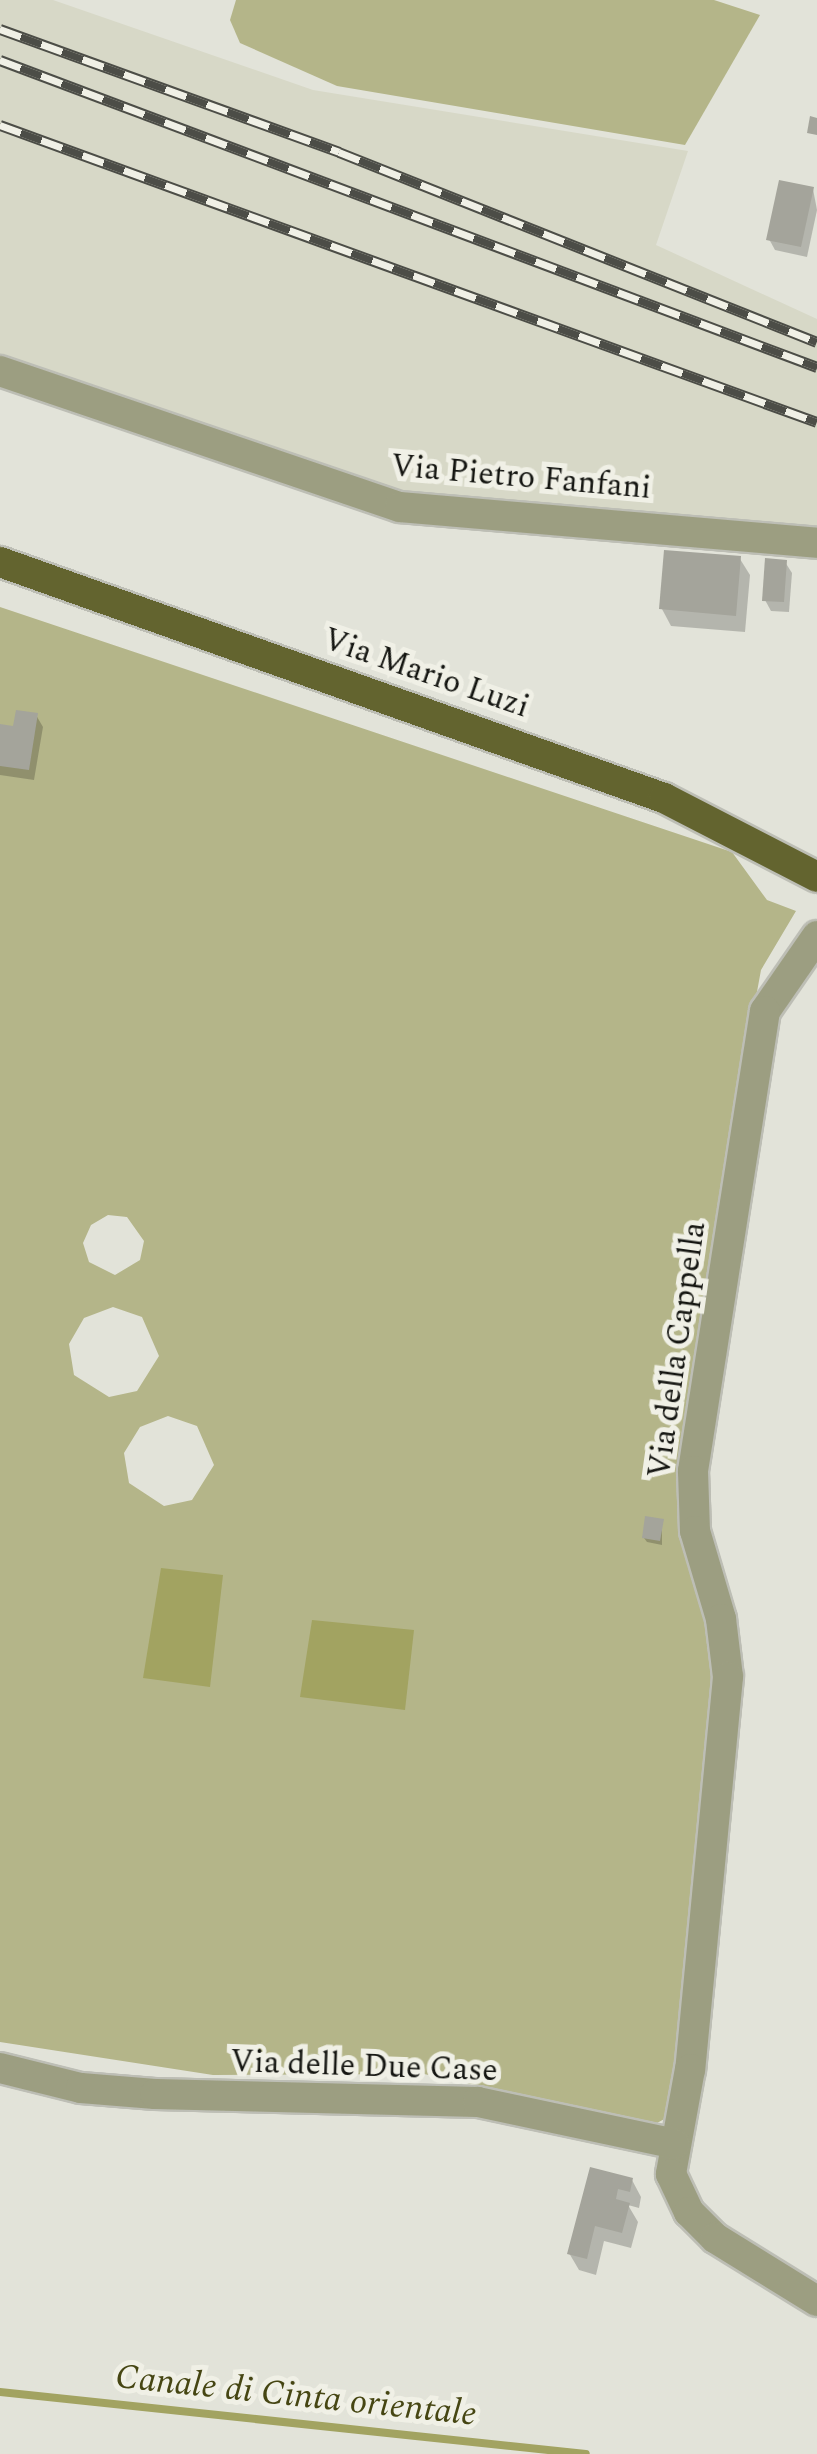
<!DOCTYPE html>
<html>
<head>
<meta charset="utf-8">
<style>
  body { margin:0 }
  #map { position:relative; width:817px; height:2454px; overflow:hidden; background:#e2e3d9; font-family:Spectral,serif }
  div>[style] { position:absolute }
  .built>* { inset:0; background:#d7d8c7 }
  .green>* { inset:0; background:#b4b589 }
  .water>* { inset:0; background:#a2a361 }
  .shadow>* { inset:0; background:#0003 }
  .stream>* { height:8px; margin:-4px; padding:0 4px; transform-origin:4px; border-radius:4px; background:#a2a361 }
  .building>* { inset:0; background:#a4a49b }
  .roads { filter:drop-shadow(2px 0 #bdbeb5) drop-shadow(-2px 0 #bdbeb5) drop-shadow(0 2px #bdbeb5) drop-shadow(0 -2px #bdbeb5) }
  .minor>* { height:30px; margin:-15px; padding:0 15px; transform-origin:15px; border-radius:15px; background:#9c9e81 }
  .major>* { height:30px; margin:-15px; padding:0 15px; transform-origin:15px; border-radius:15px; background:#63642f }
  .rail>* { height:11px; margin-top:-5.5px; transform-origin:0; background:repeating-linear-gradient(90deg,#f0f0e6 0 22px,#4c4d47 0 44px); box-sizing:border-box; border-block:2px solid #4c4d47 }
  span { translate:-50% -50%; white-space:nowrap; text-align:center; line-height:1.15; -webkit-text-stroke:10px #f0f0e6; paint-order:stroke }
  .street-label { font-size:32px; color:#141511 }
  .water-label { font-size:35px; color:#464613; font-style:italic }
</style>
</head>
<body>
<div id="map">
  <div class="built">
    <div style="clip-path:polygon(0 0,53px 0,313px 90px,688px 151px,656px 245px,817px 319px,817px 528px,391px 495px,0 360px)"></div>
  </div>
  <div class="green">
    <div style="clip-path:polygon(236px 0,714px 0,760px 15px,685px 145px,337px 86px,240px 43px,230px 20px)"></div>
    <div style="clip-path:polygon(evenodd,0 607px,732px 852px,767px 900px,796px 911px,761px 970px,727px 1155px,689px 1461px,720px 1683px,668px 2117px,657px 2123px,424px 2074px,213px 2075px,0 2042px,0 607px,108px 1215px,127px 1217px,144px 1241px,140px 1260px,115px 1275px,89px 1262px,83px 1243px,91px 1225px,108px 1215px,0 607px,113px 1307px,142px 1317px,159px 1356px,137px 1391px,109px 1397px,74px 1375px,69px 1344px,84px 1318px,113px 1307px,0 607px,168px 1416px,197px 1426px,214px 1465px,192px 1500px,164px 1506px,129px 1483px,124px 1453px,140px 1427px,168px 1416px)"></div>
  </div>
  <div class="water">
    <div style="clip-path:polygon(161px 1568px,223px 1575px,210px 1687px,143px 1678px)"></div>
    <div style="clip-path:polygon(312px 1620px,414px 1630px,405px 1710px,300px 1697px)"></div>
  </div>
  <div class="shadow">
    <div style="clip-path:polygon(813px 189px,817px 210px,807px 257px,775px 250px,769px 239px)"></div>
    <div style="clip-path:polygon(740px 559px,750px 575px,745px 632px,671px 626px,662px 609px)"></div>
    <div style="clip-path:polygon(785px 562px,792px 573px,789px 612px,771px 611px,765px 600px)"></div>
    <div style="clip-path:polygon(36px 715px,43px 727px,34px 780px,0 775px,0 726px,15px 728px)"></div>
    <div style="clip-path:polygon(662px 1521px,662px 1545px,647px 1542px,644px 1538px)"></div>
    <div style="clip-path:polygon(591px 2170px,632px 2180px,641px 2197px,639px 2208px,628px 2205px,638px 2222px,631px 2248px,604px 2241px,596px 2275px,579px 2270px,569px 2253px)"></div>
  </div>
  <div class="stream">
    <div style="left:0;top:2392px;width:589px;rotate:6.04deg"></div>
  </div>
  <div class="building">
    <div style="clip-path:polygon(810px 116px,817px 118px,817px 135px,807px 133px)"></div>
    <div style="clip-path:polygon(779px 180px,814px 187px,801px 247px,766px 240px)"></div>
    <div style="clip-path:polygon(664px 550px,741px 556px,736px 616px,659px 609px)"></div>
    <div style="clip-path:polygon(765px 558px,787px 560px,784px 602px,762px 601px)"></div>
    <div style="clip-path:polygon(16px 710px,38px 713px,29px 770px,0 766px,0 724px,13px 726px)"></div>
    <div style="clip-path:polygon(645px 1516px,664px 1519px,660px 1541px,642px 1538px)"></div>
    <div style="clip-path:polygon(590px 2167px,633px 2178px,630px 2192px,618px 2189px,616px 2199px,630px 2203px,622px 2233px,595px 2226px,587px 2259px,567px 2254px)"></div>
  </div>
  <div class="roads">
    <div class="minor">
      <div style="left:0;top:371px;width:422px;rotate:18.8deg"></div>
      <div style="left:400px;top:507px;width:419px;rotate:4.9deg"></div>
      <div style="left:817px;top:936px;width:91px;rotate:124.7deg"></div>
      <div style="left:765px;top:1011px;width:466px;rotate:98.9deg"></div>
      <div style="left:693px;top:1471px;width:60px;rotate:88.1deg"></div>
      <div style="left:695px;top:1531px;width:92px;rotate:73.5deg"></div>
      <div style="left:721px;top:1619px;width:58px;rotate:83.1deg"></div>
      <div style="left:728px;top:1677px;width:394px;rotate:95.5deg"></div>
      <div style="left:690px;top:2069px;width:107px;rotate:100.3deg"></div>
      <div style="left:671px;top:2174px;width:42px;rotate:64.7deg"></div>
      <div style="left:689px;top:2212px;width:37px;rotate:45deg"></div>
      <div style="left:715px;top:2238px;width:120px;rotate:31.7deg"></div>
      <div style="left:0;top:2068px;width:83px;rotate:13.9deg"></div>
      <div style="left:81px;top:2088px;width:74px;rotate:4.6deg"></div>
      <div style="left:155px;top:2094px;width:323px;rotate:1.4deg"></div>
      <div style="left:478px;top:2102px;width:201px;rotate:12deg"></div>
    </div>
    <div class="major">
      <div style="left:0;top:562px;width:705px;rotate:19.57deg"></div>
      <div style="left:664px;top:798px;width:172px;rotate:27.3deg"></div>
    </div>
  </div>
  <div class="rail">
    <div style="left:0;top:29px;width:361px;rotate:19.9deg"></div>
    <div style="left:339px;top:152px;width:514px;rotate:21.68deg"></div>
    <div style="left:0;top:60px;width:873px;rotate:20.59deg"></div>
    <div style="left:0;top:125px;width:869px;rotate:19.98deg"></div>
  </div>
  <div class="street-label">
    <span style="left:521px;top:478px;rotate:5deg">Via Pietro Fanfani</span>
    <span style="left:426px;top:674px;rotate:19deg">Via Mario Luzi</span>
    <span style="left:678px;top:1350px;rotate:-82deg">Via della Cappella</span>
    <span style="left:364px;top:2067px;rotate:2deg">Via delle Due Case</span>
  </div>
  <div class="water-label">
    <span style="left:296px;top:2396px;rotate:6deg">Canale di Cinta orientale</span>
  </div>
</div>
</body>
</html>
